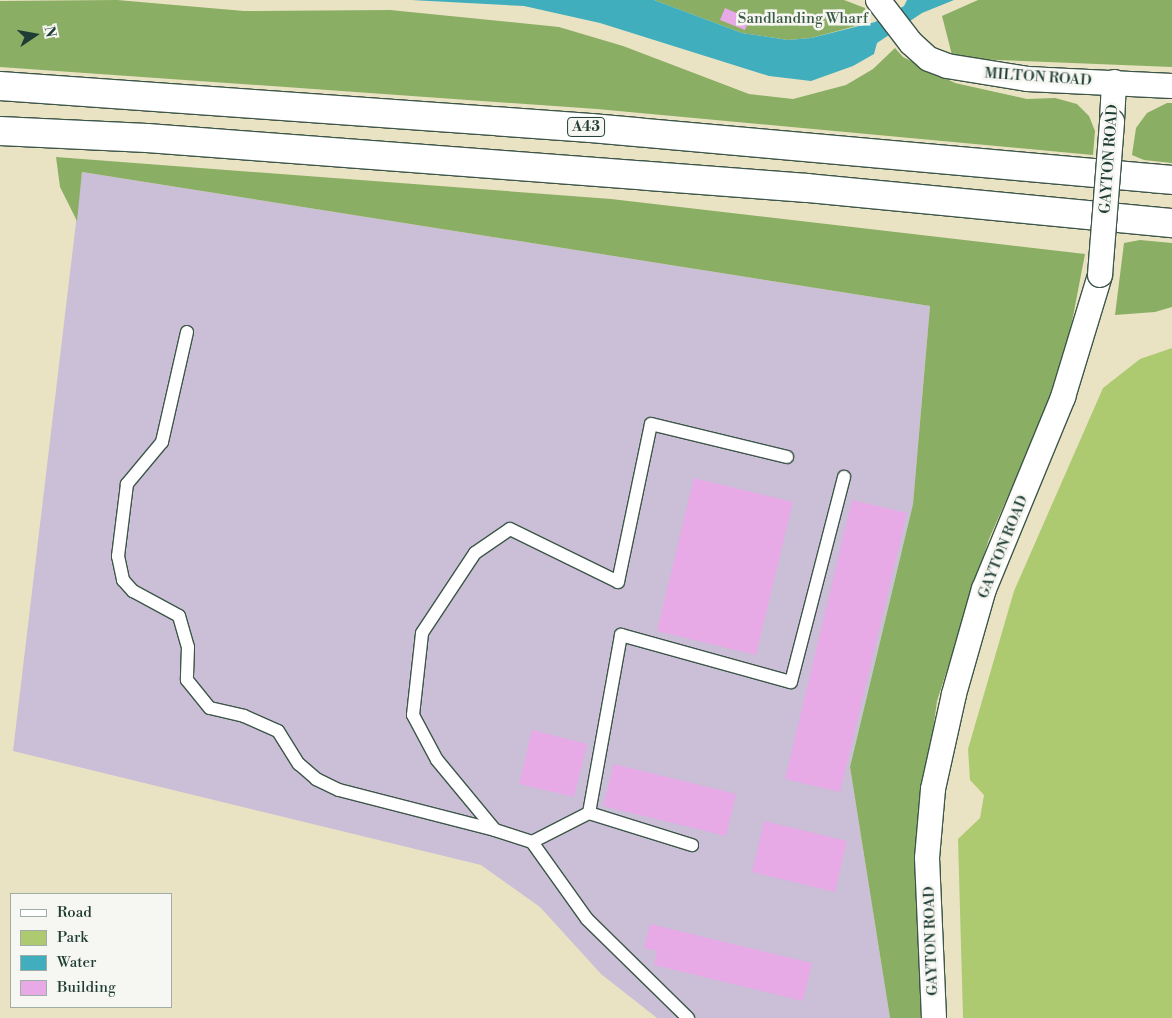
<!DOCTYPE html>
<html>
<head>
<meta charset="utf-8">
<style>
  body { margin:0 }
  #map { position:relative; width:1172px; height:1018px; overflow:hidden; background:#eae3c3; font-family:"Libre Bodoni",serif }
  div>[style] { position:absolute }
  .industrial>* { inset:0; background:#cabfd6 }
  .green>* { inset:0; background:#adca71 }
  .forest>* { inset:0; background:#8aae63 }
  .water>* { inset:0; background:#41aebe }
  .building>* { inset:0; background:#e8a9e7 }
  .roads { filter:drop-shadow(1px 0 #3d5649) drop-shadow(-1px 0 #3d5649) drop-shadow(0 1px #3d5649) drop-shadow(0 -1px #3d5649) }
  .service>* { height:12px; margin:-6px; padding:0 6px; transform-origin:6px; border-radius:6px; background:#fff }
  .minor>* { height:24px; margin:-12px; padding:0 12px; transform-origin:12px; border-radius:12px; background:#fff }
  .trunk>* { height:28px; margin:-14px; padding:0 14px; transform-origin:14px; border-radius:14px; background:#fff }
  .bridges { filter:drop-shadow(1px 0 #3d5649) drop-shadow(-1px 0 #3d5649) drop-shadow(0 1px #3d5649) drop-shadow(0 -1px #3d5649) }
  .minor-bridge>* { height:24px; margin:-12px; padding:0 12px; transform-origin:12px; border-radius:12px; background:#fff }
  span { translate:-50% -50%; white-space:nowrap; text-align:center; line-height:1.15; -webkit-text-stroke:5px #f6f6f2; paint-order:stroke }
  .shield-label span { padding:1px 4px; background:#f6f6f2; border:1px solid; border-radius:4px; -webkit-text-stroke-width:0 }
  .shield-label { font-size:14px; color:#1f3d34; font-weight:700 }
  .park-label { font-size:15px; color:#3b5940 }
  .street-label { font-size:15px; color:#1f3d34 }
  .legend { position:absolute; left:10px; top:893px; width:162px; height:115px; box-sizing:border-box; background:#f6f6f2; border:1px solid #a0aca6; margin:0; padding:6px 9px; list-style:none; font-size:15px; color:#1f3d34 }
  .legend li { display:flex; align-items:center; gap:10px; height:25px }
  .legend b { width:25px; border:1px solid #a0aca6 }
  .north { position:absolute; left:10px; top:10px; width:50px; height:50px; -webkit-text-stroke:4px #f6f6f2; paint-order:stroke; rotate:78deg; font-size:14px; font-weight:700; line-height:20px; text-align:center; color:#1f3d34 }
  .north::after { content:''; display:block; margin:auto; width:18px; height:22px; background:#1f3d34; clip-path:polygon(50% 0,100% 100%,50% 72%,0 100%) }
</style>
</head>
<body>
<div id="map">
  <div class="industrial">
    <div style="clip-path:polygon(82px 172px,930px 306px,913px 504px,850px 767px,890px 1018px,657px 1018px,601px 974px,540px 907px,481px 865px,13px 751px)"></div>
  </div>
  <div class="green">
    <div style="clip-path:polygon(1172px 348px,1172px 1018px,963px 1018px,958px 839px,980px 818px,984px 795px,970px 780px,968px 749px,1014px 591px,1103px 388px,1140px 359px)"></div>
  </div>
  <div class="forest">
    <div style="clip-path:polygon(117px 0,244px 11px,390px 10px,559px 27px,623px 46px,749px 94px,793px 99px,846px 85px,873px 69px,895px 48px,903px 57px,955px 83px,1027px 99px,1055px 98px,1077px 104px,1089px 116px,1095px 131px,1093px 155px,597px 109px,0 67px,0 1px)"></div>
    <div style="clip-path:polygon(654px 0,844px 0,865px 8px,867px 23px,811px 38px,788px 40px,742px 33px)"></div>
    <div style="clip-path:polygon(978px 0,1172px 0,1172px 67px,972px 59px,952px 55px,942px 16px)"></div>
    <div style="clip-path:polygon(1167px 103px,1172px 103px,1172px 163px,1144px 160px,1132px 155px,1136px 128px,1147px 113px)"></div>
    <div style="clip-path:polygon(56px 157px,611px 199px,1085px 254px,1071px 327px,1044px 414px,989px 539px,937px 701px,918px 842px,924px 1018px,890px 1018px,850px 767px,913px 504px,930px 306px,82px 172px,77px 221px,60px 187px)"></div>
    <div style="clip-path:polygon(1140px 240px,1172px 243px,1172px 307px,1155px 312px,1115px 315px,1124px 243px)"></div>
  </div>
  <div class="water">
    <div style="clip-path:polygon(411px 0,654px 0,742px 33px,788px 40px,811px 38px,875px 22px,904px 6px,907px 0,954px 0,922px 13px,877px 43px,874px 54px,853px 66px,811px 81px,769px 76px,600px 23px,524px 6px)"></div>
  </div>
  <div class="building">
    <div style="clip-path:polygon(725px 8px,750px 19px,745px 30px,720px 20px)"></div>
    <div style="clip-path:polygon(694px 478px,793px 502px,756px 655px,657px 631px)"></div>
    <div style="clip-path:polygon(852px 500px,907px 513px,840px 792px,785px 779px)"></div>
    <div style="clip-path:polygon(532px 730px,587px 744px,574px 797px,519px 784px)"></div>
    <div style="clip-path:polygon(614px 764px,736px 794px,726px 836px,603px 806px)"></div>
    <div style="clip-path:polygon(764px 821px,847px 841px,835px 892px,752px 872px)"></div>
    <div style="clip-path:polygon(650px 924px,812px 963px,803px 1001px,654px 965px,657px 951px,644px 948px)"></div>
  </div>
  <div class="roads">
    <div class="service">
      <div style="left:187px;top:332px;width:113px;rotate:102.8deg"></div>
      <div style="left:162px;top:442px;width:55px;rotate:129.8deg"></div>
      <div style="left:127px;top:484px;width:73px;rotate:97.1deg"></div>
      <div style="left:118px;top:556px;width:25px;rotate:78deg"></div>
      <div style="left:123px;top:580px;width:15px;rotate:48deg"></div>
      <div style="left:133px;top:591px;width:52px;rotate:28.5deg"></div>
      <div style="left:179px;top:616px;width:32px;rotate:74deg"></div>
      <div style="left:188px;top:647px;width:33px;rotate:92deg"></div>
      <div style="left:187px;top:680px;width:36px;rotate:51deg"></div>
      <div style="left:210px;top:708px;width:35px;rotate:13deg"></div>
      <div style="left:244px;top:716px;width:37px;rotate:24deg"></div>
      <div style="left:278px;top:731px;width:39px;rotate:58deg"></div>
      <div style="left:299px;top:764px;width:23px;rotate:41deg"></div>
      <div style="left:316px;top:779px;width:25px;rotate:26deg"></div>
      <div style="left:339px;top:790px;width:161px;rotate:14.4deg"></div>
      <div style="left:589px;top:813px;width:108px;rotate:17.3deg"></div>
      <div style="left:532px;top:842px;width:39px;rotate:-162deg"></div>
      <div style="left:495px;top:830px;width:91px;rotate:-129.6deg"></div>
      <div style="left:437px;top:760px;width:51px;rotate:-118.1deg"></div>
      <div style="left:413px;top:715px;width:82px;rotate:-83.7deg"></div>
      <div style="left:422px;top:633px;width:96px;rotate:-56.5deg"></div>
      <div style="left:475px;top:553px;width:42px;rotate:-34.4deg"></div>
      <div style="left:510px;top:529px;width:120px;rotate:26.1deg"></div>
      <div style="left:618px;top:582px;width:161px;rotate:-78.2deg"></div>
      <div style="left:651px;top:424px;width:140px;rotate:13.6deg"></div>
      <div style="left:688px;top:1018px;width:141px;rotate:-135.6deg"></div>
      <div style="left:587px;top:919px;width:95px;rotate:-125.5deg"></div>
      <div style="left:532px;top:842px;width:64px;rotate:-27deg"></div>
      <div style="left:589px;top:813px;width:181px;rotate:-79.8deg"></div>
      <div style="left:621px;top:635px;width:176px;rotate:15.5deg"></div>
      <div style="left:791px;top:682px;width:212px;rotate:-75.5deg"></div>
    </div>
    <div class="minor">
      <div style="left:878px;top:0;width:54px;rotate:52.5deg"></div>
      <div style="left:911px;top:43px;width:24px;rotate:42deg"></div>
      <div style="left:929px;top:59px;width:19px;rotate:21deg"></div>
      <div style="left:947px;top:66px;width:81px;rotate:9.2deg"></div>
      <div style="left:1027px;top:79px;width:145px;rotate:2.8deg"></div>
      <div style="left:1112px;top:121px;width:39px;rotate:-87deg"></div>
      <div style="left:934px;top:1018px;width:160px;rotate:-92.5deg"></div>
      <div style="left:927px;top:858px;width:69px;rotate:-85deg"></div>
      <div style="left:933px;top:789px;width:97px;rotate:-77.5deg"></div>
      <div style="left:954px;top:694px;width:109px;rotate:-74.1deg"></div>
      <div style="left:984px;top:589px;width:208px;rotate:-67.6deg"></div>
      <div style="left:1063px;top:397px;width:127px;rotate:-73.1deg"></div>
    </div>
    <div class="trunk">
      <div style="left:0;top:86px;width:592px;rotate:4.06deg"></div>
      <div style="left:591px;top:128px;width:583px;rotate:5.11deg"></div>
      <div style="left:0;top:131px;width:147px;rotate:2.7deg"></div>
      <div style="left:147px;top:138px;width:662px;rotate:4.33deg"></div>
      <div style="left:807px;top:188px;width:367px;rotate:5.5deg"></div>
    </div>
  </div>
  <div class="bridges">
    <div class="minor-bridge">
      <div style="left:1100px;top:275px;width:154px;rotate:-85.5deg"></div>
    </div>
  </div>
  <div class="shield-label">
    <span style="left:586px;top:127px">A43</span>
  </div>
  <div class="park-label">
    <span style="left:803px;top:19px">Sandlanding Wharf</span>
  </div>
  <div class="street-label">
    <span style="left:1038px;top:77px;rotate:4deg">MILTON ROAD</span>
    <span style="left:1109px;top:159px;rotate:-86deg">GAYTON ROAD</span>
    <span style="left:1003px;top:547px;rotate:-68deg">GAYTON ROAD</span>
    <span style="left:931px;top:941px;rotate:-92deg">GAYTON ROAD</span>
  </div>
  <ul class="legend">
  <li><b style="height:6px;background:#fff"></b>Road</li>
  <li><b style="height:14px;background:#adca71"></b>Park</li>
  <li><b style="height:14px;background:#41aebe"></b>Water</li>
  <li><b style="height:14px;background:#e8a9e7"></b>Building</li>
  </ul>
  <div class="north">N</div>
</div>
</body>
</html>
